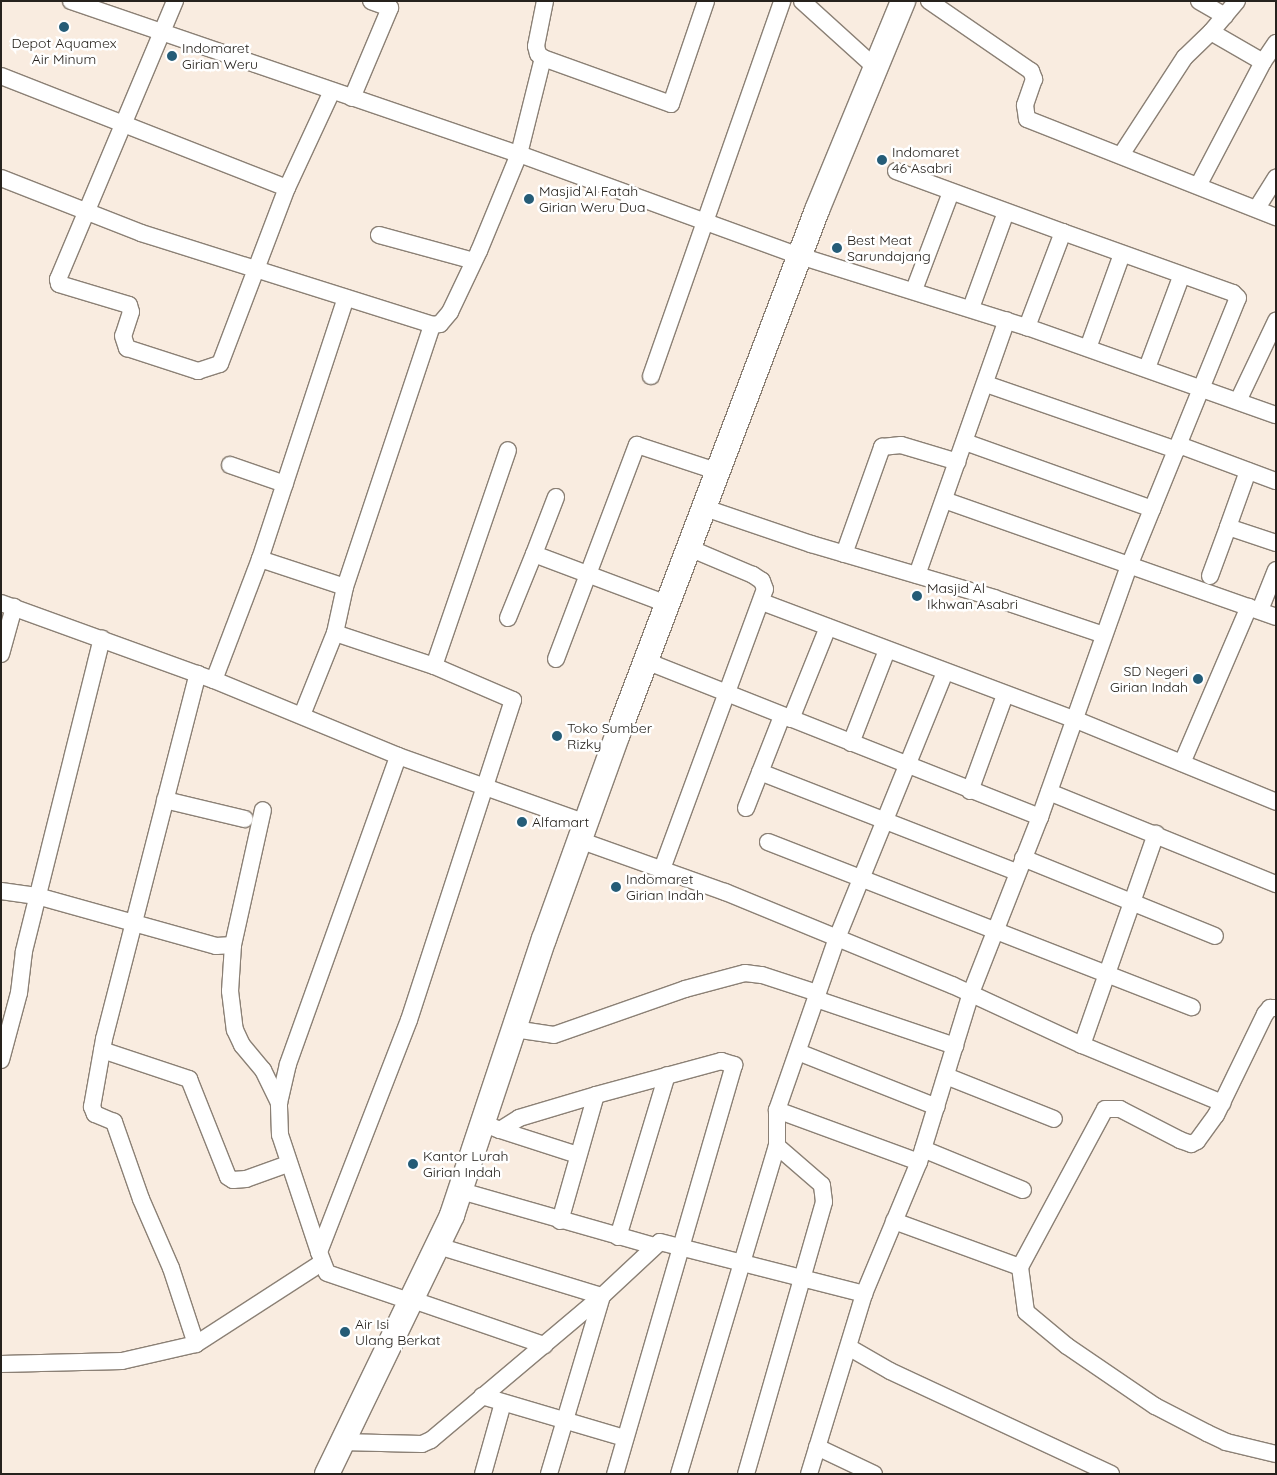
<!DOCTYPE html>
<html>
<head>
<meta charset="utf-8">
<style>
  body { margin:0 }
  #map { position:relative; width:1277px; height:1475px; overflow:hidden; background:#f9ece0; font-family:Quicksand,sans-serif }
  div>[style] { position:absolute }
  .roads { filter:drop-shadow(1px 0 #8b8075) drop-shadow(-1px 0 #8b8075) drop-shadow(0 1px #8b8075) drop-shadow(0 -1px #8b8075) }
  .street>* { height:16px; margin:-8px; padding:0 8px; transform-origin:8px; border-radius:8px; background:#fff }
  .secondary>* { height:24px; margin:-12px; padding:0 12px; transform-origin:12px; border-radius:12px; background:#fff }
  .dots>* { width:14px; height:14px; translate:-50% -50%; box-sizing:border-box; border:2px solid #fff; border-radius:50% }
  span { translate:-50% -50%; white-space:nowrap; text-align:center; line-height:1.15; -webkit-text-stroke:5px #fff; paint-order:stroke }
  .poi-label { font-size:14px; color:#26221d }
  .left { translate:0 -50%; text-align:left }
  .right { translate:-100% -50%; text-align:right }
  .frame { position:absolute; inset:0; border:2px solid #26221d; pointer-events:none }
</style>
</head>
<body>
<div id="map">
  <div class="roads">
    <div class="street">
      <div style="left:71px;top:1px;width:473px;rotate:18.9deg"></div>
      <div style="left:519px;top:154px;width:299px;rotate:20deg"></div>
      <div style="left:800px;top:256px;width:238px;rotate:17.4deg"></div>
      <div style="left:1027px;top:327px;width:264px;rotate:19.5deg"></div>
      <div style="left:175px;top:1px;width:302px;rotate:112.8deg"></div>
      <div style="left:58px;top:279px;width:5px;rotate:79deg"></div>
      <div style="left:59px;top:284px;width:73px;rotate:16.7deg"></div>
      <div style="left:129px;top:305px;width:7px;rotate:74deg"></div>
      <div style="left:131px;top:312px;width:25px;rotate:108deg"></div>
      <div style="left:123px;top:336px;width:13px;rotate:72deg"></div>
      <div style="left:127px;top:348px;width:75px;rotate:17.9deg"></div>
      <div style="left:198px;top:371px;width:23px;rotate:-18deg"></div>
      <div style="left:220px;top:364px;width:188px;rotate:-69.2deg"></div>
      <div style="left:287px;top:188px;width:107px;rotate:-65.1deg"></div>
      <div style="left:802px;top:1px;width:100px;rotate:42.2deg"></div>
      <div style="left:929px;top:1px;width:124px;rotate:34.5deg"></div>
      <div style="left:1031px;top:71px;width:9px;rotate:69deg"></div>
      <div style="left:1034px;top:79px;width:28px;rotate:109deg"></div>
      <div style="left:1025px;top:105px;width:14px;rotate:82deg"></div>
      <div style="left:1027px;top:119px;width:268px;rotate:21.5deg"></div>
      <div style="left:1199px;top:1px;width:30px;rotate:30deg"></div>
      <div style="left:1237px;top:1px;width:40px;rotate:130deg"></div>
      <div style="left:1211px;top:32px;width:60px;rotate:30deg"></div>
      <div style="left:1263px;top:62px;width:23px;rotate:-56deg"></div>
      <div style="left:543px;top:58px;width:136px;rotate:19.8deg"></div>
      <div style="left:671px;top:104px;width:109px;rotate:-71.2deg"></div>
      <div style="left:1px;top:76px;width:307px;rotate:21.4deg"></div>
      <div style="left:352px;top:98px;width:98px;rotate:-67.1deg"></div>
      <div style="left:390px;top:8px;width:20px;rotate:-160deg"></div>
      <div style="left:1121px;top:155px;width:117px;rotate:-56.9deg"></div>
      <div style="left:1185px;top:57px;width:36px;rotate:-44deg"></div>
      <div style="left:896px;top:171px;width:178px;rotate:20.1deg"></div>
      <div style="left:1px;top:178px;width:150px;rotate:21.4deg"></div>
      <div style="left:141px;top:233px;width:305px;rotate:17.5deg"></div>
      <div style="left:432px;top:325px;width:8px;rotate:-7deg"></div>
      <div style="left:440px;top:324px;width:16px;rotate:-50deg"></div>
      <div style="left:450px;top:312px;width:68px;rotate:-64.6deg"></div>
      <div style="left:479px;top:251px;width:105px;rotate:-67.6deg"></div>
      <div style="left:519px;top:154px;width:99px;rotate:-76deg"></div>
      <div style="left:543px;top:58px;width:6px;rotate:-141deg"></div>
      <div style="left:538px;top:54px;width:8px;rotate:-104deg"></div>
      <div style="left:536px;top:46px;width:46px;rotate:-78.7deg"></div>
      <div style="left:1199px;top:184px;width:138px;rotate:-62.3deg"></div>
      <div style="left:1257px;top:208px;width:36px;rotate:-58deg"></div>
      <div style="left:379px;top:235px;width:98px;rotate:15.3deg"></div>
      <div style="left:914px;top:290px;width:105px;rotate:-69.3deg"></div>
      <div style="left:971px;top:308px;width:102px;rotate:-70deg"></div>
      <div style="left:1088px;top:348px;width:100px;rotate:-70.1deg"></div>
      <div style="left:1147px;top:368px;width:97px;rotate:-69.5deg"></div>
      <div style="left:651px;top:376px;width:397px;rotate:-70.7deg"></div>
      <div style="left:986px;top:384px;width:202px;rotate:19.1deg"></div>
      <div style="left:1238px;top:401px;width:89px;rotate:-64.6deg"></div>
      <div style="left:965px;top:442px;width:199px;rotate:19.7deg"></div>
      <div style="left:1179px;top:445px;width:103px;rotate:20.4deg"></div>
      <div style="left:230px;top:465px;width:58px;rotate:19.1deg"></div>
      <div style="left:1248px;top:471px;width:59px;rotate:109.7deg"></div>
      <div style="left:1228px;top:527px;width:51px;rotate:18.4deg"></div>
      <div style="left:556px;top:497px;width:61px;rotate:111.1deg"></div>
      <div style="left:534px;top:554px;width:142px;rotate:20.6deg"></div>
      <div style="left:944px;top:500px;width:352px;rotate:19.4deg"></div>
      <div style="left:705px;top:508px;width:112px;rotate:18.8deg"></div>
      <div style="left:811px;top:544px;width:191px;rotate:16.4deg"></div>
      <div style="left:994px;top:598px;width:116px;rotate:18.6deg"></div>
      <div style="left:844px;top:554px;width:114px;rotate:-70.4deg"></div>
      <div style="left:882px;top:447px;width:19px;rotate:-6deg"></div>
      <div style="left:901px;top:445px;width:59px;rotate:16.6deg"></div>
      <div style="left:260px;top:559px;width:89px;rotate:18.2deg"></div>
      <div style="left:917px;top:575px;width:270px;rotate:-70.6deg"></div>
      <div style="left:1210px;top:576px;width:52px;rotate:-69.8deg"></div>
      <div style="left:762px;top:602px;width:333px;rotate:20.6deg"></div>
      <div style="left:1074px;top:719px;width:218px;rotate:22.3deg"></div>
      <div style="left:1px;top:603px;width:226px;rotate:19.9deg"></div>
      <div style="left:214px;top:680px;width:199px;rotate:22.4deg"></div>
      <div style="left:398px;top:756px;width:200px;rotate:19.6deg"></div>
      <div style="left:1260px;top:610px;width:43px;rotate:-68.2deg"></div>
      <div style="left:508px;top:618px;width:69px;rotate:-67.9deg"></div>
      <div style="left:335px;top:633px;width:104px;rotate:18.4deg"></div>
      <div style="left:434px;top:666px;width:86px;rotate:23.3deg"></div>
      <div style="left:513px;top:700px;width:336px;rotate:108deg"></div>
      <div style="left:409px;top:1020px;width:249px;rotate:111.2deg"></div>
      <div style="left:319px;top:1252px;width:22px;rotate:69deg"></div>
      <div style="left:327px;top:1273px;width:90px;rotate:18.8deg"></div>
      <div style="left:1px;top:654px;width:49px;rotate:-74.5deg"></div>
      <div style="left:556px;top:659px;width:229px;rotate:-69.3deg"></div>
      <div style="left:637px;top:445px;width:86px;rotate:18.2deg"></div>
      <div style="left:646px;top:661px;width:424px;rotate:21.6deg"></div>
      <div style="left:434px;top:666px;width:228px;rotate:-71.1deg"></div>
      <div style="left:214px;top:680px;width:129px;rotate:-69.2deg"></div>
      <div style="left:260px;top:559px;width:275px;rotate:-71.8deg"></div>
      <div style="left:302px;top:715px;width:88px;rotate:-68.1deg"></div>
      <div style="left:335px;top:633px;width:47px;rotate:-77.7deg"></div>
      <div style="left:345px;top:587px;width:276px;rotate:-71.6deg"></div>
      <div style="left:791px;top:719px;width:99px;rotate:-68.1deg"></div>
      <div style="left:851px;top:743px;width:100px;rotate:-68.8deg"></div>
      <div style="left:1182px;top:763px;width:170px;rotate:-66.8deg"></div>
      <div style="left:760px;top:772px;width:275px;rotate:21.3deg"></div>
      <div style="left:970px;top:791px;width:102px;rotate:-70deg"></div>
      <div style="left:1049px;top:792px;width:245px;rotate:22.1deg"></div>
      <div style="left:165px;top:800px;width:82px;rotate:13.4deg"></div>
      <div style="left:746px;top:808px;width:99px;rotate:-68.6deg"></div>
      <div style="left:579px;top:840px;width:155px;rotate:19.6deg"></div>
      <div style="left:725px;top:892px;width:245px;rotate:22.3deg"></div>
      <div style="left:952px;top:985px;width:143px;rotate:24.8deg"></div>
      <div style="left:1082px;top:1045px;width:152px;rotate:22.5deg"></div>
      <div style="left:768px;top:842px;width:455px;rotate:21.3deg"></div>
      <div style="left:1023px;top:858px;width:207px;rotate:22.1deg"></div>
      <div style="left:662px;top:869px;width:298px;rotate:-69.8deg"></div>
      <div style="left:765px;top:589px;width:9px;rotate:-111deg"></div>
      <div style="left:762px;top:581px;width:11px;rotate:-146deg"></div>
      <div style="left:753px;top:575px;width:69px;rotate:-157.1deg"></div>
      <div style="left:1px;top:891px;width:36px;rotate:8deg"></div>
      <div style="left:37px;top:896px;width:186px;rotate:15.6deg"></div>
      <div style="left:216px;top:946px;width:17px;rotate:-3deg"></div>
      <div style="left:233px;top:945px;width:138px;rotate:-77.5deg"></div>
      <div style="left:233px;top:945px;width:46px;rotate:93.7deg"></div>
      <div style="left:230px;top:991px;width:39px;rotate:83deg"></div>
      <div style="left:235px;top:1030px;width:17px;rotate:65deg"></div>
      <div style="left:242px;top:1045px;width:33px;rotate:50deg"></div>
      <div style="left:263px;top:1070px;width:37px;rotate:64deg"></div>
      <div style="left:816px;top:999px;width:147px;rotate:18.7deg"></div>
      <div style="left:514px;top:1029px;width:40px;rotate:8.5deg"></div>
      <div style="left:554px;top:1035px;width:139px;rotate:-19.3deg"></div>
      <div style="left:685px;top:989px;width:62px;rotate:-14.9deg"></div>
      <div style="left:745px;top:973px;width:17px;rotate:7deg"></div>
      <div style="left:762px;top:975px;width:58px;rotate:18.1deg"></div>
      <div style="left:1082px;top:1045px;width:224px;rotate:-70.7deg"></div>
      <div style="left:102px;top:1050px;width:92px;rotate:18.4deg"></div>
      <div style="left:189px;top:1079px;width:105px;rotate:68.3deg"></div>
      <div style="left:228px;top:1177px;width:6px;rotate:31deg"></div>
      <div style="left:233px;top:1180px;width:13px;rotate:-4deg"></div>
      <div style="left:246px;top:1179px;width:45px;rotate:-19.7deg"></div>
      <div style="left:798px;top:1052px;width:149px;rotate:21.6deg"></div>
      <div style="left:1px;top:1060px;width:69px;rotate:-75deg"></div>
      <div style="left:19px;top:993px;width:42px;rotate:-83.2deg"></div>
      <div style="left:24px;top:951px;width:322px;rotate:-76deg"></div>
      <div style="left:946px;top:1076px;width:116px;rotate:21.7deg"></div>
      <div style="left:777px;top:1110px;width:151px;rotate:20.1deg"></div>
      <div style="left:485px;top:1124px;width:16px;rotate:22deg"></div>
      <div style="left:500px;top:1130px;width:22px;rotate:-32deg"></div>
      <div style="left:519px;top:1118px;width:80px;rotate:-16.6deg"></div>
      <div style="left:596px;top:1095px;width:130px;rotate:-15.2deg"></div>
      <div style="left:721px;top:1061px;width:14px;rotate:17deg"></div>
      <div style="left:734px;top:1065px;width:426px;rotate:106.2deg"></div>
      <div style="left:500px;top:1130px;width:82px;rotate:17.8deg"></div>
      <div style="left:923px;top:1149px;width:108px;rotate:22.3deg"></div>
      <div style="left:461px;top:1191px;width:201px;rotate:15.9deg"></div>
      <div style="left:560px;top:1221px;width:131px;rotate:-74.1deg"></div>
      <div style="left:894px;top:1221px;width:134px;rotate:20.1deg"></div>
      <div style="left:1020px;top:1267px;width:179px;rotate:-61.7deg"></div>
      <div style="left:1105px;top:1109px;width:15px"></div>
      <div style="left:1120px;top:1109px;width:68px;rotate:27.3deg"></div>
      <div style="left:1180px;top:1140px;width:12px;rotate:20deg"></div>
      <div style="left:1191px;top:1144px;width:7px;rotate:-27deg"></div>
      <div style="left:1197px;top:1141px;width:32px;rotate:-54deg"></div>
      <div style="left:1216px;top:1115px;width:112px;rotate:-64.1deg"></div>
      <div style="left:1265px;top:1014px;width:8px;rotate:-50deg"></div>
      <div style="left:1270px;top:1008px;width:6px"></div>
      <div style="left:618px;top:1237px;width:169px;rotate:-73.2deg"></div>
      <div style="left:438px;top:1246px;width:171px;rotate:17deg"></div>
      <div style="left:602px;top:1296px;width:186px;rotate:106.6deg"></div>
      <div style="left:319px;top:1252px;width:123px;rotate:-108.4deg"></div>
      <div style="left:280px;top:1135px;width:32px;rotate:-92deg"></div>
      <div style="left:279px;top:1103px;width:40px;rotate:-77deg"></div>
      <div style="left:288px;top:1064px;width:327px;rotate:-70.3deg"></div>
      <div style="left:1020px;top:1267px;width:45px;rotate:82.4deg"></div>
      <div style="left:1026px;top:1312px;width:53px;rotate:39.7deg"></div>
      <div style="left:1067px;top:1346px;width:107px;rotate:34.3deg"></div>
      <div style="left:1155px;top:1406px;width:59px;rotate:27.4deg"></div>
      <div style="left:1207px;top:1433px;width:21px;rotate:25deg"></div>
      <div style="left:1226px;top:1442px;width:51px;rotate:13.5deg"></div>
      <div style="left:413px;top:1300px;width:139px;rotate:19deg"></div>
      <div style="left:196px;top:1344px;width:80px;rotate:-108.2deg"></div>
      <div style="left:171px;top:1268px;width:75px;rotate:-113.5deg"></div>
      <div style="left:141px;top:1199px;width:82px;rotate:-109.3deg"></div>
      <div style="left:114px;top:1122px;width:21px;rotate:-157deg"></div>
      <div style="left:95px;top:1114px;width:8px;rotate:-113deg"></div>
      <div style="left:92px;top:1107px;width:69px;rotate:-80deg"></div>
      <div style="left:104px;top:1039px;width:377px;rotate:-75.6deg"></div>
      <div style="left:850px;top:1348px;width:46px;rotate:29.9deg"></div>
      <div style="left:890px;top:1371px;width:244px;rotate:25deg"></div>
      <div style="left:1px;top:1364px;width:121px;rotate:-1.4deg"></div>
      <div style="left:122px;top:1361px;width:76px;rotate:-12.9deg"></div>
      <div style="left:196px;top:1344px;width:149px;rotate:-32.9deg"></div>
      <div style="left:482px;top:1396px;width:149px;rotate:16.4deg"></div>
      <div style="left:341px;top:1442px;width:81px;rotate:1.4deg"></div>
      <div style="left:422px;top:1444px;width:10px;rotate:-24deg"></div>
      <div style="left:431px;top:1440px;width:224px;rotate:-40.1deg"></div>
      <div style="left:602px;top:1296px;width:79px;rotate:-43deg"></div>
      <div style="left:660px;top:1242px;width:211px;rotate:14.3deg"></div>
      <div style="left:817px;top:1447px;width:63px;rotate:25.3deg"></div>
      <div style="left:483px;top:1474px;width:74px;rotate:-74.3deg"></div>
      <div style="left:679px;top:1474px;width:342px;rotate:-73.4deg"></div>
      <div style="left:746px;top:1474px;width:283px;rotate:-74deg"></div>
      <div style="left:824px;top:1202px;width:17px;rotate:-97deg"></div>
      <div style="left:822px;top:1185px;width:60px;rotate:-139.1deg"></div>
      <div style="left:777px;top:1146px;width:36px;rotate:-90deg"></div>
      <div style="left:777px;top:1110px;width:182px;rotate:-70.8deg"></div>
      <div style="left:837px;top:938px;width:287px;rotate:-67.9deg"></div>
      <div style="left:809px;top:1474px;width:188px;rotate:-73deg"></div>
      <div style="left:864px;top:1294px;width:143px;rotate:-67.4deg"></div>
      <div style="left:919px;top:1162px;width:177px;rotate:-72.9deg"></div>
      <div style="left:971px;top:993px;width:189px;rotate:-68.6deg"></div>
      <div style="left:1040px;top:817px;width:266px;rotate:-70.5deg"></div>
      <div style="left:1129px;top:566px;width:289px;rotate:-67.9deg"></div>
      <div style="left:1238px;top:298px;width:7px;rotate:-135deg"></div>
      <div style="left:1233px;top:293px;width:181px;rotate:-160.3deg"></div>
      <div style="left:1063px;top:232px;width:102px;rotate:110.8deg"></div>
    </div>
    <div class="secondary">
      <div style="left:327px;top:1474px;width:288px;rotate:-64.2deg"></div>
      <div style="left:452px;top:1215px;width:291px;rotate:-71.6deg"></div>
      <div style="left:544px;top:939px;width:218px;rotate:-70.2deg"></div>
      <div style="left:618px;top:734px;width:561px;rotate:-69.2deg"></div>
      <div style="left:817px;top:210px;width:226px;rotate:-67.6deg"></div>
    </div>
  </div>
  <div class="dots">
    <div style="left:64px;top:27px;background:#255c77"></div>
    <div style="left:172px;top:56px;background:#255c77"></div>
    <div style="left:882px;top:160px;background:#255c77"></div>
    <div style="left:529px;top:199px;background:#255c77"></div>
    <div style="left:837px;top:248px;background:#255c77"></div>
    <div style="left:917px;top:596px;background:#255c77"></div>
    <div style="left:1198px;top:679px;background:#255c77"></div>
    <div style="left:557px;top:736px;background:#255c77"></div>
    <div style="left:522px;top:822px;background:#255c77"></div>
    <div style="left:616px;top:887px;background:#255c77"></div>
    <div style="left:413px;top:1164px;background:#255c77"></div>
    <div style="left:345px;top:1332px;background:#255c77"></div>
  </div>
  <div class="poi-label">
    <span style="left:64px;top:51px">Depot Aquamex<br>Air Minum</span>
    <span class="left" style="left:182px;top:56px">Indomaret<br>Girian Weru</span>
    <span class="left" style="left:892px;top:160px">Indomaret<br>46 Asabri</span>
    <span class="left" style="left:539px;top:199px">Masjid Al Fatah<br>Girian Weru Dua</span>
    <span class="left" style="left:847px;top:248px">Best Meat<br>Sarundajang</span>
    <span class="left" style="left:927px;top:596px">Masjid Al<br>Ikhwan Asabri</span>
    <span class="right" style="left:1188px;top:679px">SD Negeri<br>Girian Indah</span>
    <span class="left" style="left:567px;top:736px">Toko Sumber<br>Rizky</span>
    <span class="left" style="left:532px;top:822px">Alfamart</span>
    <span class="left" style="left:626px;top:887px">Indomaret<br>Girian Indah</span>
    <span class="left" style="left:423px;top:1164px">Kantor Lurah<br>Girian Indah</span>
    <span class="left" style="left:355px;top:1332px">Air Isi<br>Ulang Berkat</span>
  </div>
  <div class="frame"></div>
</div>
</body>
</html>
